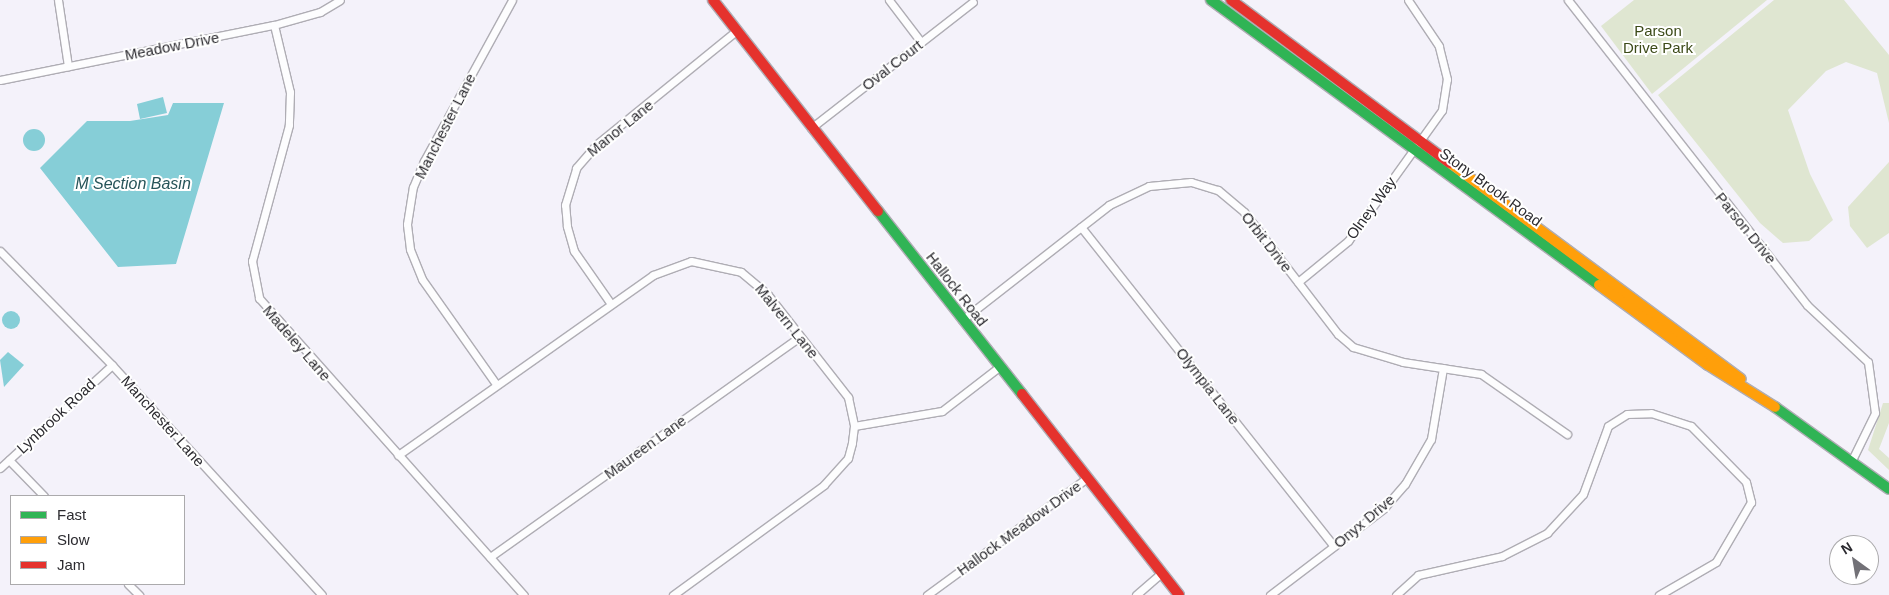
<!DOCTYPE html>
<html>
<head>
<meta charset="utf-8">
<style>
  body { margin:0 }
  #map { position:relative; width:1889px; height:595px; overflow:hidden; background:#f4f2fa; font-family:Helvetica,sans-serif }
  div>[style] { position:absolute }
  .green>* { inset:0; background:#dfe6d1 }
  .water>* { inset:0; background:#86ced7 }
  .round { border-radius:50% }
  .roads { filter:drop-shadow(1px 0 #afadb4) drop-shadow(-1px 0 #afadb4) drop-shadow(0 1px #afadb4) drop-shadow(0 -1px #afadb4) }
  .street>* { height:7px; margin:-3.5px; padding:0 3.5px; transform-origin:3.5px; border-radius:3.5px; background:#fdfdfe }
  .fast>* { height:10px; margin:-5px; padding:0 5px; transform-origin:5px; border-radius:5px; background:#30b455 }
  .slow>* { height:10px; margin:-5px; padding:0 5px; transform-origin:5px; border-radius:5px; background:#ff9f0a }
  .jam>* { height:10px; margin:-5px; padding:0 5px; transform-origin:5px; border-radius:5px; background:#e5322d }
  span { translate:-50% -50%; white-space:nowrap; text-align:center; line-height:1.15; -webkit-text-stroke:4px #fff; paint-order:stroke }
  .park-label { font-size:15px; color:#3c4a18 }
  .street-label { font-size:15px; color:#2c2b30 }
  .water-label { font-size:16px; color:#265459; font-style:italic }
  .legend { position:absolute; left:10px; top:495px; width:175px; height:90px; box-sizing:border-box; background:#fff; border:1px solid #abaaac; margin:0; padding:6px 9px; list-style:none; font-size:15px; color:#2c2b30 }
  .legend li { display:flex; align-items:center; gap:10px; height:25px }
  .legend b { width:25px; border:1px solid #abaaac }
  .north { position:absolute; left:1829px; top:535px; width:50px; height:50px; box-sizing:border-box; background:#fff; border:1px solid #abaaac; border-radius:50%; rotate:328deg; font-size:14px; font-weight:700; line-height:20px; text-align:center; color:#2c2b30 }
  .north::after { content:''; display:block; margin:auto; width:18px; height:22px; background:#727177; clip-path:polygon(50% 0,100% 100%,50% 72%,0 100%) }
</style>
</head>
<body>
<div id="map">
  <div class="green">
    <div style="clip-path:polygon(1634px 0,1767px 0,1652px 94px,1601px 26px)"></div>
    <div style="clip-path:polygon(1774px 0,1844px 0,1889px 55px,1889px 123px,1877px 73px,1846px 62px,1826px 71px,1788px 110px,1810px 174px,1833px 220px,1809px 241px,1783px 243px,1760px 223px,1658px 95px)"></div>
    <div style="clip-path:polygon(1889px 162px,1889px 233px,1867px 248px,1850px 226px,1848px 207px)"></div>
    <div style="clip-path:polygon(1883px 403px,1889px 403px,1889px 423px,1879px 449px,1889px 458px,1889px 470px,1868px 450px)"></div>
  </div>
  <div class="water">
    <div style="clip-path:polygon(163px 97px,167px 113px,140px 119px,137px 104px)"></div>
    <div style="clip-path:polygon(173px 103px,224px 103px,176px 264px,118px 267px,40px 168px,87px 121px,130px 121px,168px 115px)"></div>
    <div class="round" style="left:23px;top:129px;width:22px;height:22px"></div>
    <div class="round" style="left:2px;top:311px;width:18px;height:18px"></div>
    <div style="clip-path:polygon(8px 352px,24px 365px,4px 387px,0 360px)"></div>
  </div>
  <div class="roads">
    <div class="street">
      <div style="left:58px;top:0;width:67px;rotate:81.4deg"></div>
      <div style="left:889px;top:0;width:53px;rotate:52.7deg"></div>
      <div style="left:1568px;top:0;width:387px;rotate:51.9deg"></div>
      <div style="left:1807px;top:305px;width:83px;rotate:43.1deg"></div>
      <div style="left:1868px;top:362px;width:51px;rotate:82.2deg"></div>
      <div style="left:1875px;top:413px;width:55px;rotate:116.1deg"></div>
      <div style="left:274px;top:25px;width:69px;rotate:76.6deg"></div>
      <div style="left:290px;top:92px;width:33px;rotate:92deg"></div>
      <div style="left:289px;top:125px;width:141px;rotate:105.2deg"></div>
      <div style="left:252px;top:261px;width:38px;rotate:79deg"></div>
      <div style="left:259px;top:298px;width:398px;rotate:48.3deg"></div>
      <div style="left:0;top:80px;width:279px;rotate:-11.4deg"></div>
      <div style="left:274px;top:25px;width:48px;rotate:-15.8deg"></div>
      <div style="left:320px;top:12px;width:23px;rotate:-31deg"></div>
      <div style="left:811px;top:128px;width:205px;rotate:-37.9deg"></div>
      <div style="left:1081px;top:227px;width:407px;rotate:51.6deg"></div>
      <div style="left:0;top:251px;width:160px;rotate:45.5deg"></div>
      <div style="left:112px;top:365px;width:311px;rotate:47.6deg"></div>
      <div style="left:1298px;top:282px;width:65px;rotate:-39.4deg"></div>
      <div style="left:1348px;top:241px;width:161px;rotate:-54.3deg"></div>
      <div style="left:1442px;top:110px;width:31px;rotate:-81deg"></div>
      <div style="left:1447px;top:79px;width:34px;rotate:-104deg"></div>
      <div style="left:1439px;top:46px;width:55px;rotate:-124deg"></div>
      <div style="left:611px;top:304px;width:65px;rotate:-124.9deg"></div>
      <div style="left:574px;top:251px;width:26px;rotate:-106deg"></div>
      <div style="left:567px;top:226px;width:21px;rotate:-95deg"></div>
      <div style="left:565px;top:205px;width:39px;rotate:-73deg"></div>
      <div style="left:576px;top:168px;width:32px;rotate:-49deg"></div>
      <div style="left:597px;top:144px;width:178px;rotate:-39.1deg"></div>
      <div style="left:962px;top:320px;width:187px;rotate:-38deg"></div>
      <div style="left:1109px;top:205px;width:44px;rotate:-25.4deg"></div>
      <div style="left:1149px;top:186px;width:42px;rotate:-5.4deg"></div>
      <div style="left:1191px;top:182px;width:28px;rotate:17deg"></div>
      <div style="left:1218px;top:190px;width:34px;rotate:40deg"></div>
      <div style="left:1244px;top:212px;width:154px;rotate:52.4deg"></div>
      <div style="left:1338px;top:334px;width:20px;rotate:41deg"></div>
      <div style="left:1353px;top:347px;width:52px;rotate:16.7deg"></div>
      <div style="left:1403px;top:362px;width:79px;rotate:8.7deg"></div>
      <div style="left:1481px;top:374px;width:105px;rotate:34.9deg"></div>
      <div style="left:496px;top:384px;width:128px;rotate:-125.2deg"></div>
      <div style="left:422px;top:279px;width:32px;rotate:-112deg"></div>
      <div style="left:410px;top:249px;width:25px;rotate:-97deg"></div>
      <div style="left:407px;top:224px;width:37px;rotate:-81deg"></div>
      <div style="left:413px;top:187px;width:28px;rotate:-67deg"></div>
      <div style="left:424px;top:161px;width:183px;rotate:-61.3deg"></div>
      <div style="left:854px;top:426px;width:89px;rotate:-9.7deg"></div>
      <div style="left:942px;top:411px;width:72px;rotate:-37.7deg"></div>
      <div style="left:398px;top:455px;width:312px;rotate:-35.2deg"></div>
      <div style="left:653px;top:275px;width:40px;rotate:-20.2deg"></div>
      <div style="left:691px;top:261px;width:51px;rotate:12.4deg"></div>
      <div style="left:741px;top:272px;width:35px;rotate:40deg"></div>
      <div style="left:768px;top:295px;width:130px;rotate:51.9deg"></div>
      <div style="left:848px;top:397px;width:30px;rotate:78deg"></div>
      <div style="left:854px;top:426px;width:17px;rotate:97deg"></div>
      <div style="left:852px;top:443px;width:16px;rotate:105deg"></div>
      <div style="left:848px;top:458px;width:36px;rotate:132deg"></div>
      <div style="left:824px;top:485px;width:187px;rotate:143.9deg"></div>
      <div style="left:9px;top:460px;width:50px;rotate:45.8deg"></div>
      <div style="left:0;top:468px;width:152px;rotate:-42.6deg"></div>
      <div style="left:490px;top:557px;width:379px;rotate:-35.4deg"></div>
      <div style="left:128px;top:584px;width:16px;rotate:45deg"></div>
      <div style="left:927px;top:595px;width:198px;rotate:-36.2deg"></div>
      <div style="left:1136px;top:595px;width:33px;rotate:-41deg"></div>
      <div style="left:1270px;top:595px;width:143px;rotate:-37.3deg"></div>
      <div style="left:1384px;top:508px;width:32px;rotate:-49deg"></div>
      <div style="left:1405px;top:484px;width:52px;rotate:-60deg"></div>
      <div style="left:1431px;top:439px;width:72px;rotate:-80.4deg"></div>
      <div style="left:1396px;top:595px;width:30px;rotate:-42deg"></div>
      <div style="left:1418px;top:575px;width:86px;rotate:-12.7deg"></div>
      <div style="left:1502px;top:556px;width:51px;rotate:-27.1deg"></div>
      <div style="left:1547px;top:533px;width:53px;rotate:-47.3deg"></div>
      <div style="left:1583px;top:494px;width:72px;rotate:-69.8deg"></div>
      <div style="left:1608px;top:426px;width:22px;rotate:-32deg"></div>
      <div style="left:1627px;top:414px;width:24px;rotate:-2deg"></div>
      <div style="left:1651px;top:413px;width:42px;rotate:18deg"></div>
      <div style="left:1691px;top:426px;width:78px;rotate:45.5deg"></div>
      <div style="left:1746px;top:482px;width:21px;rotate:76deg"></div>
      <div style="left:1751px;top:502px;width:69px;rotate:120.3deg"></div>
      <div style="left:1716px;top:562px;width:66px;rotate:149.9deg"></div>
    </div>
    <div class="fast">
      <div style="left:1211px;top:0;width:481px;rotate:36.3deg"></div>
      <div style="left:878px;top:211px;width:233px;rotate:51.8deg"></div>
      <div style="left:1775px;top:407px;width:140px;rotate:35.7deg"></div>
    </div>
    <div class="slow">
      <div style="left:1450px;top:163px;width:362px;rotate:36.6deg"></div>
      <div style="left:1599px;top:285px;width:135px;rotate:36.3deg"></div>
      <div style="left:1708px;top:365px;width:79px;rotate:32.1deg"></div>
    </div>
    <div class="jam">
      <div style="left:713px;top:0;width:268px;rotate:52deg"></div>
      <div style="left:1231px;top:0;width:273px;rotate:36.7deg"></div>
      <div style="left:1022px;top:394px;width:255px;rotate:52deg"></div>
    </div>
  </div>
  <div class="park-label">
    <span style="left:1658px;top:39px">Parson<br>Drive Park</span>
  </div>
  <div class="street-label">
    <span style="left:172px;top:46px;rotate:-11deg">Meadow Drive</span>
    <span style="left:892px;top:65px;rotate:-38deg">Oval Court</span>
    <span style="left:445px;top:126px;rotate:-63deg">Manchester Lane</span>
    <span style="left:620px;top:128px;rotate:-39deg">Manor Lane</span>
    <span style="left:1491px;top:187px;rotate:36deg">Stony Brook Road</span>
    <span style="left:1371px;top:208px;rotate:-54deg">Olney Way</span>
    <span style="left:1746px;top:228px;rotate:51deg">Parson Drive</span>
    <span style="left:1267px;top:242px;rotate:52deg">Orbit Drive</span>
    <span style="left:957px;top:289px;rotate:52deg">Hallock Road</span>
    <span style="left:787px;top:321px;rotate:51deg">Malvern Lane</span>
    <span style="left:297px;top:343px;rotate:49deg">Madeley Lane</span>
    <span style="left:1208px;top:386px;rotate:52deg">Olympia Lane</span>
    <span style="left:56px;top:416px;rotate:-43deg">Lynbrook Road</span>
    <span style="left:163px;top:421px;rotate:48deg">Manchester Lane</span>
    <span style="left:645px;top:447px;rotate:-36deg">Maureen Lane</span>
    <span style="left:1364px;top:521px;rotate:-40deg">Onyx Drive</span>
    <span style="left:1019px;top:528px;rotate:-36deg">Hallock Meadow Drive</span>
  </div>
  <div class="water-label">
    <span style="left:133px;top:184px">M Section Basin</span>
  </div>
  <ul class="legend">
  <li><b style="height:6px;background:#30b455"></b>Fast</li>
  <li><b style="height:6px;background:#ff9f0a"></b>Slow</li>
  <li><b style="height:6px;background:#e5322d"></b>Jam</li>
  </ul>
  <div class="north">N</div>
</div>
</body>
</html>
